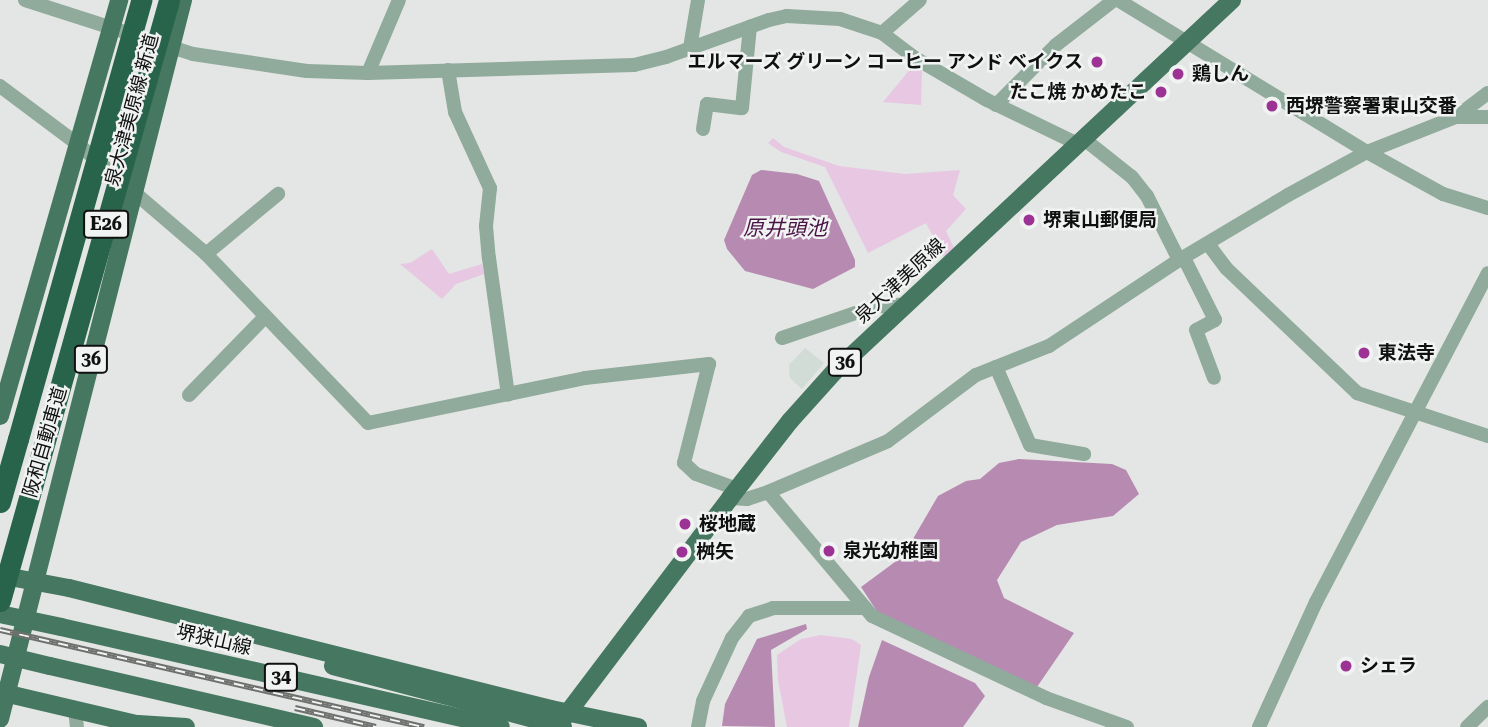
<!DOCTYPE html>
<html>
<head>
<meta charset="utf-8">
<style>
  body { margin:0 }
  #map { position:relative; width:1488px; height:727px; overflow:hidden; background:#e3e6e4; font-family:"Roboto Serif","Noto Sans JP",serif }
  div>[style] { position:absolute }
  .built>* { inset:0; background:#d1dcd6 }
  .green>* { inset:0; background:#e7c7e2 }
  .water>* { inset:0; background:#b78ab1 }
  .minor>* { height:14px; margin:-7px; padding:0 7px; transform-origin:7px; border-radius:7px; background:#90aa9c }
  .major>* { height:18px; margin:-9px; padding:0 9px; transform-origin:9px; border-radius:9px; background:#467760 }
  .highway>* { height:21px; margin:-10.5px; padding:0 10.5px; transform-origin:10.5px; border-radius:10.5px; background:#28644b }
  .rail>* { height:6px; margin-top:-3px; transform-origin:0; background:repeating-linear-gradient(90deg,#f0f3f2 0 10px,#6e706e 0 20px); box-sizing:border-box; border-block:2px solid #6e706e }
  .major-bridge>* { height:18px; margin:-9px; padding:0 9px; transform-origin:9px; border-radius:9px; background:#467760 }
  .highway-bridge>* { height:21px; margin:-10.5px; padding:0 10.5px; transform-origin:10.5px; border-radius:10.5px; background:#28644b }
  .dots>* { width:19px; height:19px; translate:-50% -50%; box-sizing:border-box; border:4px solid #f0f3f2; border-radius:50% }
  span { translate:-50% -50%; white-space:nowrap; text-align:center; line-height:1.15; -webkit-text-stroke:5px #f0f3f2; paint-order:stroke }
  .shield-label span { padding:2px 5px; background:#f0f3f2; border:2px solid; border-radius:5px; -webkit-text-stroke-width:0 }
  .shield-label { font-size:18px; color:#0f100f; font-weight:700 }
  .poi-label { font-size:19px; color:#0f100f; font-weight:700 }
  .right { translate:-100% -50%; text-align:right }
  .left { translate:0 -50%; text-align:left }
  .street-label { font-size:19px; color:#0f100f }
  .water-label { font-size:21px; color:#4a1346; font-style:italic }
</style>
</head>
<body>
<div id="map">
  <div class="built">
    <div style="clip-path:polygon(805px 348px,824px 363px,802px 389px,790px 378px,789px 365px)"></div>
  </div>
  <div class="green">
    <div style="clip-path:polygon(912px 67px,922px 70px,921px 105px,883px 102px)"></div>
    <div style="clip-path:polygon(773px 138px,784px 147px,839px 166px,905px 174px,960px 170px,953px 195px,966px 209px,946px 231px,954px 248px,944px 257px,926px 223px,868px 253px,825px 167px,781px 152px,768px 143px)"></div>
    <div style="clip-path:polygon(432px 249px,449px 274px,482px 264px,484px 274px,456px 284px,442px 299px,400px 264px,410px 263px)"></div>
    <div style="clip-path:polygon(821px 635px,852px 639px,861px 645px,849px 727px,787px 727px,778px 680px,777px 655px,801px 639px)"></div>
  </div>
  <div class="water">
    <div style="clip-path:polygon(761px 170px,797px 174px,819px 181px,855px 260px,855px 267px,813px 289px,745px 271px,727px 249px,724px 240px,752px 175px)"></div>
    <div style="clip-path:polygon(1019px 459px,1112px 464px,1126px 470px,1139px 494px,1113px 516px,1057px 525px,1021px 542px,997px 580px,1004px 598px,1074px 633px,1037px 687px,878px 613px,861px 587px,903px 556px,938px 496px,966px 481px,980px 479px,999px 463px)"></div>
    <div style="clip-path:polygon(806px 624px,807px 629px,771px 650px,775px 727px,722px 726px,725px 704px,757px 639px)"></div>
    <div style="clip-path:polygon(882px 640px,975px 683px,985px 696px,963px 727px,858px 727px,869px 677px)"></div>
  </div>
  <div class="minor">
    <div style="left:25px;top:0;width:176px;rotate:17.8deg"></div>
    <div style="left:193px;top:54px;width:115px;rotate:8.5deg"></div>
    <div style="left:307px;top:71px;width:61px;rotate:1.9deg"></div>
    <div style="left:368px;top:73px;width:266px;rotate:-1.7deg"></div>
    <div style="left:634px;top:65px;width:33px;rotate:-14deg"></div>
    <div style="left:666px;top:57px;width:109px;rotate:-19.8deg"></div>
    <div style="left:769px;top:20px;width:18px;rotate:-13deg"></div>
    <div style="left:787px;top:16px;width:53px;rotate:3.2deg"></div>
    <div style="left:840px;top:19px;width:44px;rotate:18.4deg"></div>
    <div style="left:882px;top:33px;width:41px;rotate:37.1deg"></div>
    <div style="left:915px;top:58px;width:83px;rotate:30.3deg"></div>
    <div style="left:987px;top:100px;width:101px;rotate:25.8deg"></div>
    <div style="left:1118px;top:0;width:292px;rotate:31.4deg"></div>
    <div style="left:1367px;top:152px;width:87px;rotate:28.9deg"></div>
    <div style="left:1443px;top:194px;width:47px;rotate:17.3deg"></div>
    <div style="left:882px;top:33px;width:50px;rotate:-41deg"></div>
    <div style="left:690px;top:48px;width:49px;rotate:-80.5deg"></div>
    <div style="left:448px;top:70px;width:43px;rotate:80.5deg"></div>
    <div style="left:455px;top:112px;width:84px;rotate:65.3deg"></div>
    <div style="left:490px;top:188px;width:38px;rotate:96deg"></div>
    <div style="left:486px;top:226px;width:32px;rotate:85deg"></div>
    <div style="left:489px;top:258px;width:138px;rotate:82.1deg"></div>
    <div style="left:368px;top:73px;width:79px;rotate:-67deg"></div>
    <div style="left:0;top:86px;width:99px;rotate:36.8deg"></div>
    <div style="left:79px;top:145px;width:167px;rotate:40.6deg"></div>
    <div style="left:206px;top:254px;width:234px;rotate:46.2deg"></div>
    <div style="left:368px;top:423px;width:222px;rotate:-11.7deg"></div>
    <div style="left:585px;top:378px;width:125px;rotate:-6.4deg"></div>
    <div style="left:709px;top:364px;width:102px;rotate:104.2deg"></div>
    <div style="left:684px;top:463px;width:16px;rotate:43deg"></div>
    <div style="left:696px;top:474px;width:44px;rotate:20.1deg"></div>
    <div style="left:996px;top:105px;width:85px;rotate:-45deg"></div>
    <div style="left:1056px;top:45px;width:73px;rotate:-37.8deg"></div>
    <div style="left:1456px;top:117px;width:32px"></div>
    <div style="left:703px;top:129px;width:25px;rotate:-81deg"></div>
    <div style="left:707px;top:104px;width:35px;rotate:7deg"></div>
    <div style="left:742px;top:108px;width:82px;rotate:-84.4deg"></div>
    <div style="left:1084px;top:139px;width:61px;rotate:38.4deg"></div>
    <div style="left:1132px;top:177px;width:24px;rotate:52deg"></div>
    <div style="left:1147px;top:196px;width:72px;rotate:63.4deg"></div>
    <div style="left:1208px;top:244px;width:31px;rotate:53deg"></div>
    <div style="left:1227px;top:269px;width:180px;rotate:43.6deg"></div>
    <div style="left:1357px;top:393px;width:138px;rotate:18.2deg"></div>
    <div style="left:206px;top:254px;width:94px;rotate:-39.8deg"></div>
    <div style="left:1184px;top:258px;width:69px;rotate:63.4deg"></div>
    <div style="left:1215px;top:320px;width:21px;rotate:152deg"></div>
    <div style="left:1196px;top:330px;width:51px;rotate:69.4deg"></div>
    <div style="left:782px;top:338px;width:96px;rotate:-18.8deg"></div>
    <div style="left:873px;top:307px;width:33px;rotate:-5deg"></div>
    <div style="left:996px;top:367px;width:85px;rotate:66.4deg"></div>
    <div style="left:1030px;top:445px;width:55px;rotate:9.5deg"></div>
    <div style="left:189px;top:395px;width:107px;rotate:-45.8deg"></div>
    <div style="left:768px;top:492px;width:162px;rotate:50deg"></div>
    <div style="left:872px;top:616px;width:192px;rotate:25.2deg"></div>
    <div style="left:1046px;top:698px;width:86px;rotate:19.7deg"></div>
    <div style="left:730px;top:498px;width:17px;rotate:3deg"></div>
    <div style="left:747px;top:499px;width:22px;rotate:-18deg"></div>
    <div style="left:768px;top:492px;width:130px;rotate:-23deg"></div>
    <div style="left:888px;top:441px;width:110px;rotate:-36.9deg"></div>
    <div style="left:976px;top:375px;width:79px;rotate:-21.7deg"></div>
    <div style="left:1049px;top:346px;width:156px;rotate:-33.5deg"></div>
    <div style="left:1179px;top:260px;width:127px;rotate:-30.8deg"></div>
    <div style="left:1288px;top:195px;width:90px;rotate:-28.6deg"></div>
    <div style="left:1367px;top:152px;width:96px;rotate:-21.5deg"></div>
    <div style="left:1456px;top:117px;width:40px;rotate:-37deg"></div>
    <div style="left:75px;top:709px;width:18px;rotate:84deg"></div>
    <div style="left:698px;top:727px;width:26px;rotate:-79deg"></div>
    <div style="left:703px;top:701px;width:69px;rotate:-65.3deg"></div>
    <div style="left:732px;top:638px;width:28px;rotate:-52deg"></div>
    <div style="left:749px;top:616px;width:25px;rotate:-18deg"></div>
    <div style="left:773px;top:608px;width:92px"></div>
    <div style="left:1259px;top:727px;width:137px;rotate:-65.5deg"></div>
    <div style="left:1316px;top:602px;width:371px;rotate:-62.4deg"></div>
    <div style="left:1467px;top:727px;width:29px;rotate:-44deg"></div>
  </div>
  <div class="major">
    <div style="left:0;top:416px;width:433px;rotate:-74deg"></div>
    <div style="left:0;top:575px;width:70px;rotate:10.7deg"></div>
    <div style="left:69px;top:588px;width:497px;rotate:14.1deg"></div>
    <div style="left:551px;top:709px;width:89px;rotate:11.7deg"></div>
    <div style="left:61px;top:627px;width:451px;rotate:12.8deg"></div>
    <div style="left:50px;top:666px;width:271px;rotate:13deg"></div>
    <div style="left:333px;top:666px;width:212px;rotate:14.8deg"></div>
    <div style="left:0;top:692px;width:153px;rotate:13.2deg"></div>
    <div style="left:0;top:719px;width:742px;rotate:-75.72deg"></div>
    <div style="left:138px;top:724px;width:48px;rotate:3.6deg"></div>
    <div style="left:557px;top:727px;width:287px;rotate:-52.9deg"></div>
    <div style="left:730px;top:498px;width:98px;rotate:-52.1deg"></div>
    <div style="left:790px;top:421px;width:66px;rotate:-48.1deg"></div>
    <div style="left:834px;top:372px;width:545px;rotate:-43.07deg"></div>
  </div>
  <div class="highway">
    <div style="left:0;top:502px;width:66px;rotate:-74.1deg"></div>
  </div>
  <div class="rail">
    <div style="left:0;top:630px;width:435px;rotate:12.9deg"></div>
    <div style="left:295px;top:708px;width:83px;rotate:13.2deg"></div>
  </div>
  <div class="major-bridge">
    <div style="left:0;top:614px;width:62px;rotate:12deg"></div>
    <div style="left:0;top:654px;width:51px;rotate:13.5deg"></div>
    <div style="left:538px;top:720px;width:26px;rotate:16deg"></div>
  </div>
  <div class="highway-bridge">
    <div style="left:18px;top:439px;width:456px;rotate:-74.3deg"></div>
    <div style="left:0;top:601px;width:624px;rotate:-74.29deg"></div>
  </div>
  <div class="dots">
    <div style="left:1097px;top:62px;background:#9c3294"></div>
    <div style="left:1178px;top:74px;background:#9c3294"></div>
    <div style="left:1161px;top:92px;background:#9c3294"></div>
    <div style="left:1272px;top:106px;background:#9c3294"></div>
    <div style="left:1029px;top:220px;background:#9c3294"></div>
    <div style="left:1364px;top:353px;background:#9c3294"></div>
    <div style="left:685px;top:524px;background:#9c3294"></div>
    <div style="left:829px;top:551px;background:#9c3294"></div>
    <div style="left:682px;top:552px;background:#9c3294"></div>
    <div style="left:1346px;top:666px;background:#9c3294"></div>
  </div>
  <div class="shield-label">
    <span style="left:106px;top:224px">E26</span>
    <span style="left:91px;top:359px">36</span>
    <span style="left:845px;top:362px">36</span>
    <span style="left:281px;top:677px">34</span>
  </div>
  <div class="poi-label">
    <span class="right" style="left:1083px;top:62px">エルマーズ グリーン コーヒー アンド ベイクス</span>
    <span class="left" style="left:1192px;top:74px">鶏しん</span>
    <span class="right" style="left:1147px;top:92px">たこ焼 かめたこ</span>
    <span class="left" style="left:1286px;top:106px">西堺警察署東山交番</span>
    <span class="left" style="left:1043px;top:220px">堺東山郵便局</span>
    <span class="left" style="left:1378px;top:353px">東法寺</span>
    <span class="left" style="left:699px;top:524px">桜地蔵</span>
    <span class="left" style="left:843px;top:551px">泉光幼稚園</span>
    <span class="left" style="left:696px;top:552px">桝矢</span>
    <span class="left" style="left:1360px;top:666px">シェラ</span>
  </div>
  <div class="street-label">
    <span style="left:132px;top:110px;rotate:-75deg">泉大津美原線 新道</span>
    <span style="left:900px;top:281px;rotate:-43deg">泉大津美原線</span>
    <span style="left:45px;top:442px;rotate:-74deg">阪和自動車道</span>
    <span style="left:214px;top:640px;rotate:13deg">堺狭山線</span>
  </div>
  <div class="water-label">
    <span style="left:785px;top:228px">原井頭池</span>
  </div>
</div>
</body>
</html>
